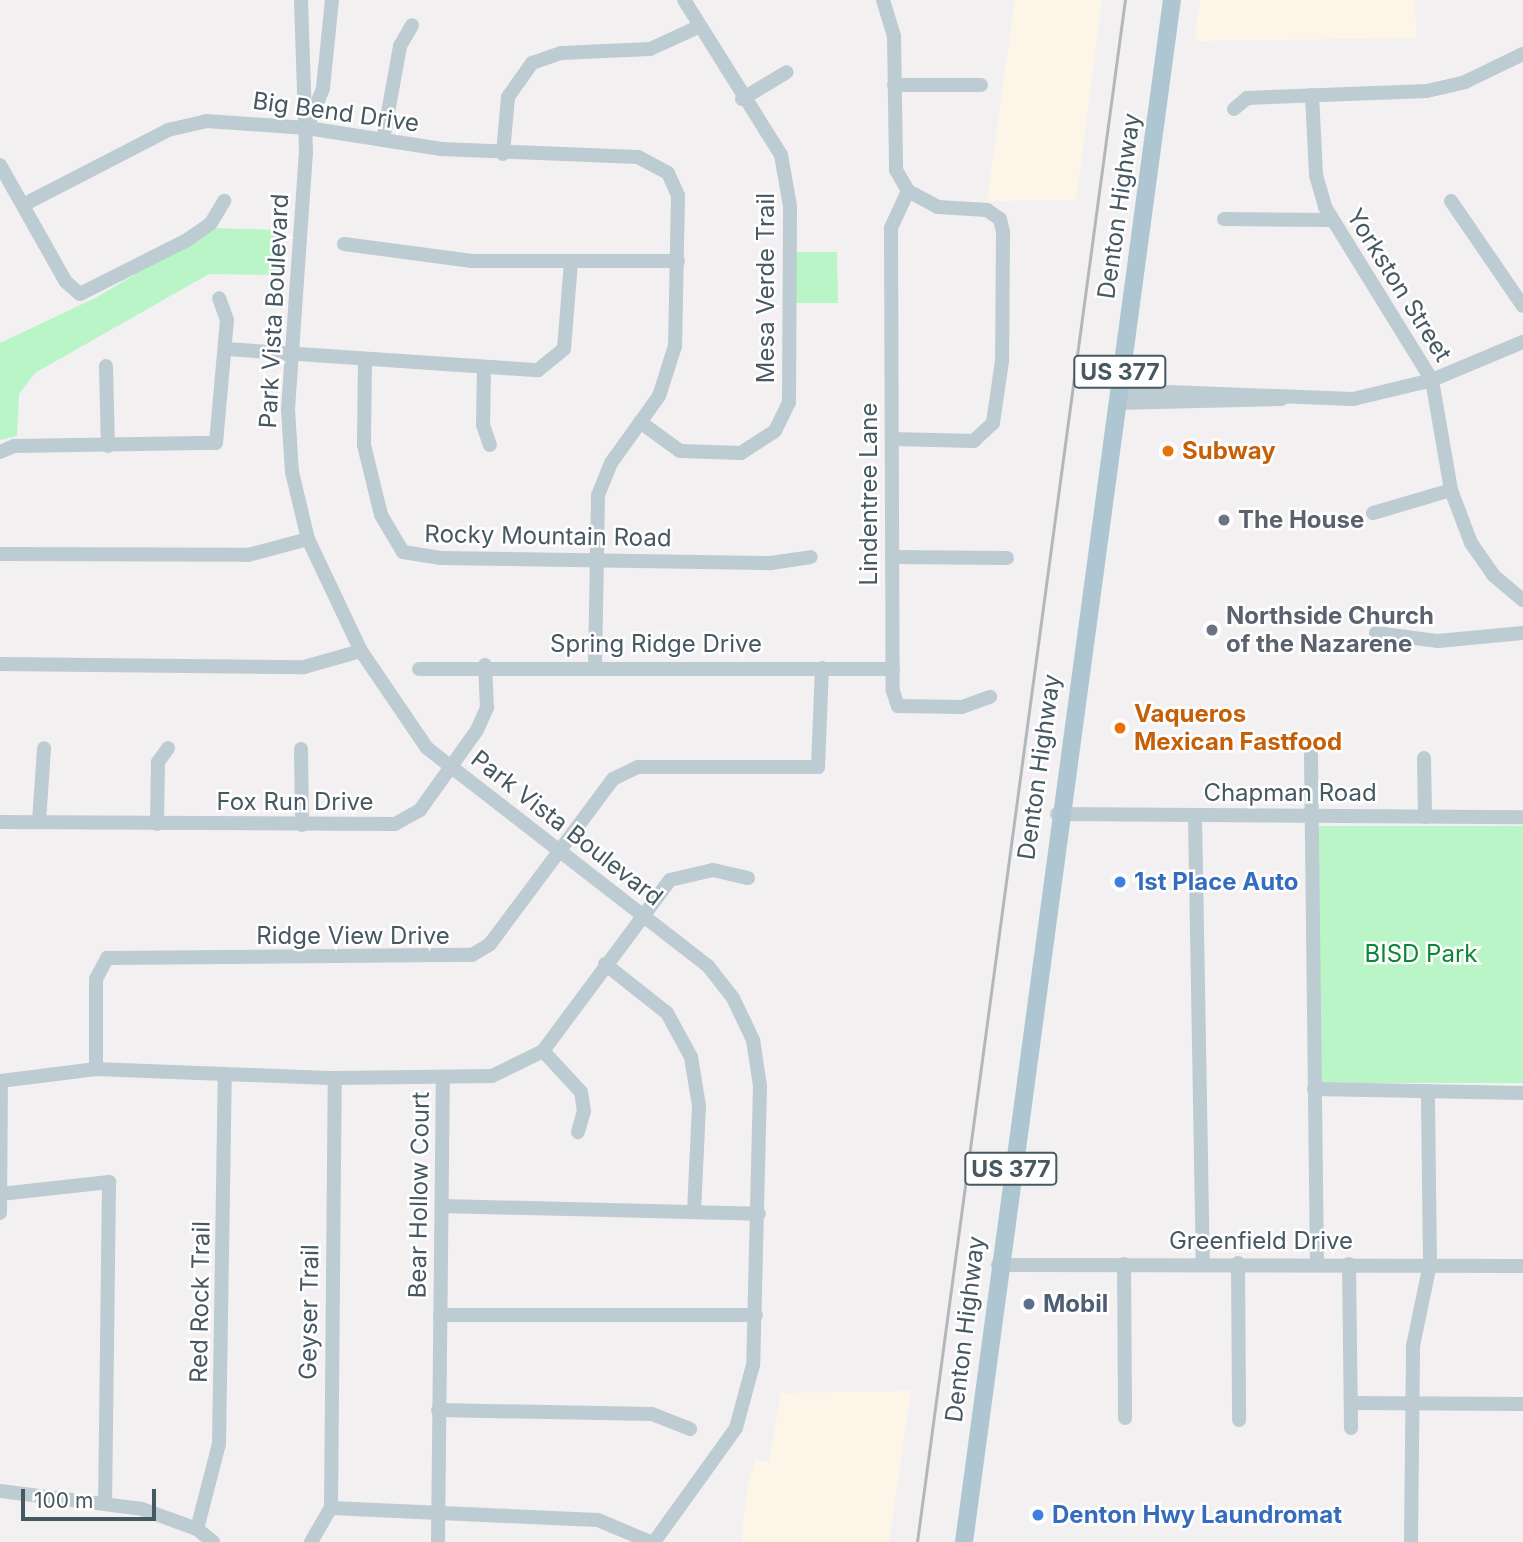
<!DOCTYPE html>
<html>
<head>
<meta charset="utf-8">
<style>
  body { margin:0 }
  #map { position:relative; width:1523px; height:1542px; overflow:hidden; background:#f3f0f1; font-family:Inter,sans-serif }
  div>[style] { position:absolute }
  .commercial>* { inset:0; background:#fef5e9 }
  .green>* { inset:0; background:#baf5c7 }
  .minor>* { height:14px; margin:-7px; padding:0 7px; transform-origin:7px; border-radius:7px; background:#bdcbd2 }
  .major>* { height:18px; margin:-9px; padding:0 9px; transform-origin:9px; border-radius:9px; background:#adc6d2 }
  .rail>* { height:2.5px; margin:-1.25px; padding:0 1.25px; transform-origin:1.25px; border-radius:1.25px; background:#b2b7bc }
  .dots>* { width:19px; height:19px; translate:-50% -50%; box-sizing:border-box; border:4px solid #fff; border-radius:50% }
  span { translate:-50% -50%; white-space:nowrap; text-align:center; line-height:1.15; -webkit-text-stroke:5px #fff; paint-order:stroke }
  .shield-label span { padding:2px 5px; background:#fff; border:2px solid; border-radius:5px; -webkit-text-stroke-width:0 }
  .shield-label { font-size:23px; color:#465861; font-weight:700 }
  .street-label { font-size:24px; color:#465861 }
  .food-label { font-size:24px; color:#c56008; font-weight:700 }
  .left { translate:0 -50%; text-align:left }
  .worship-label { font-size:24px; color:#5b616d; font-weight:700 }
  .shop-label { font-size:24px; color:#366cbe; font-weight:700 }
  .park-label { font-size:24px; color:#0c8734 }
  .service-label { font-size:24px; color:#4e5e75; font-weight:700 }
  .scale { position:absolute; left:21px; top:1489px; width:135px; height:32px; box-sizing:border-box; border:4px solid #465861; border-top:0; padding-left:9px; font-size:21px; line-height:24px; white-space:nowrap; color:#465861; -webkit-text-stroke:5px #fff; paint-order:stroke }
</style>
</head>
<body>
<div id="map">
  <div class="commercial">
    <div style="clip-path:polygon(1015px 0,1102px 0,1076px 200px,987px 201px)"></div>
    <div style="clip-path:polygon(1200px 0,1415px 0,1416px 38px,1195px 41px)"></div>
    <div style="clip-path:polygon(911px 1391px,889px 1542px,741px 1542px,748px 1484px,755px 1460px,769px 1462px,781px 1393px)"></div>
  </div>
  <div class="green">
    <div style="clip-path:polygon(213px 228px,285px 230px,281px 275px,209px 274px,35px 373px,19px 394px,17px 436px,0 440px,0 343px,97px 297px)"></div>
    <div style="clip-path:polygon(793px 252px,837px 252px,838px 303px,792px 303px)"></div>
    <div style="clip-path:polygon(1318px 826px,1523px 826px,1523px 1083px,1318px 1083px)"></div>
  </div>
  <div class="minor">
    <div style="left:301px;top:0;width:152px;rotate:88.1deg"></div>
    <div style="left:306px;top:152px;width:258px;rotate:94deg"></div>
    <div style="left:288px;top:409px;width:63px;rotate:86.4deg"></div>
    <div style="left:292px;top:472px;width:69px;rotate:76.6deg"></div>
    <div style="left:308px;top:539px;width:124px;rotate:64.7deg"></div>
    <div style="left:361px;top:651px;width:117px;rotate:55.8deg"></div>
    <div style="left:427px;top:748px;width:356px;rotate:37.8deg"></div>
    <div style="left:708px;top:966px;width:41px;rotate:52deg"></div>
    <div style="left:733px;top:998px;width:47px;rotate:64.5deg"></div>
    <div style="left:753px;top:1040px;width:47px;rotate:81.3deg"></div>
    <div style="left:760px;top:1086px;width:279px;rotate:91.4deg"></div>
    <div style="left:753px;top:1365px;width:65px;rotate:105.1deg"></div>
    <div style="left:736px;top:1428px;width:140px;rotate:125.7deg"></div>
    <div style="left:883px;top:0;width:38px;rotate:73deg"></div>
    <div style="left:894px;top:36px;width:134px;rotate:89.1deg"></div>
    <div style="left:896px;top:170px;width:24px;rotate:60deg"></div>
    <div style="left:908px;top:191px;width:34px;rotate:28deg"></div>
    <div style="left:938px;top:207px;width:49px;rotate:3.5deg"></div>
    <div style="left:987px;top:210px;width:16px;rotate:35deg"></div>
    <div style="left:1000px;top:219px;width:13px;rotate:77deg"></div>
    <div style="left:1003px;top:232px;width:129px;rotate:90.4deg"></div>
    <div style="left:1002px;top:361px;width:63px;rotate:98.3deg"></div>
    <div style="left:993px;top:423px;width:26px;rotate:137deg"></div>
    <div style="left:974px;top:441px;width:82px;rotate:-178.6deg"></div>
    <div style="left:894px;top:85px;width:87px"></div>
    <div style="left:1312px;top:95px;width:80px;rotate:87.1deg"></div>
    <div style="left:1316px;top:175px;width:33px;rotate:74deg"></div>
    <div style="left:1325px;top:207px;width:203px;rotate:58.3deg"></div>
    <div style="left:1432px;top:380px;width:112px;rotate:80.2deg"></div>
    <div style="left:1451px;top:490px;width:57px;rotate:69.3deg"></div>
    <div style="left:1471px;top:543px;width:39px;rotate:55deg"></div>
    <div style="left:1493px;top:575px;width:39px;rotate:40deg"></div>
    <div style="left:742px;top:99px;width:52px;rotate:-31deg"></div>
    <div style="left:1234px;top:109px;width:17px;rotate:-40deg"></div>
    <div style="left:1247px;top:98px;width:180px;rotate:-2.2deg"></div>
    <div style="left:1427px;top:91px;width:39px;rotate:-13deg"></div>
    <div style="left:1465px;top:82px;width:64px;rotate:-25.8deg"></div>
    <div style="left:309px;top:123px;width:38px;rotate:-68deg"></div>
    <div style="left:323px;top:88px;width:88px;rotate:-84.2deg"></div>
    <div style="left:383px;top:140px;width:96px;rotate:-79.7deg"></div>
    <div style="left:400px;top:46px;width:24px;rotate:-60deg"></div>
    <div style="left:503px;top:154px;width:57px;rotate:-85deg"></div>
    <div style="left:508px;top:97px;width:42px;rotate:-54.8deg"></div>
    <div style="left:532px;top:63px;width:31px;rotate:-19deg"></div>
    <div style="left:561px;top:53px;width:89px;rotate:-2.6deg"></div>
    <div style="left:650px;top:49px;width:51px;rotate:-24.5deg"></div>
    <div style="left:0;top:165px;width:134px;rotate:60.6deg"></div>
    <div style="left:66px;top:282px;width:18px;rotate:41deg"></div>
    <div style="left:80px;top:294px;width:120px;rotate:-26.8deg"></div>
    <div style="left:187px;top:240px;width:29px;rotate:-35deg"></div>
    <div style="left:211px;top:223px;width:26px;rotate:-59deg"></div>
    <div style="left:908px;top:191px;width:41px;rotate:114.7deg"></div>
    <div style="left:891px;top:228px;width:463px;rotate:89.8deg"></div>
    <div style="left:893px;top:691px;width:16px;rotate:72deg"></div>
    <div style="left:898px;top:706px;width:64px;rotate:0.9deg"></div>
    <div style="left:962px;top:707px;width:30px;rotate:-20deg"></div>
    <div style="left:1451px;top:201px;width:127px;rotate:55.6deg"></div>
    <div style="left:23px;top:205px;width:163px;rotate:-27.3deg"></div>
    <div style="left:168px;top:130px;width:39px;rotate:-13deg"></div>
    <div style="left:206px;top:121px;width:101px;rotate:4deg"></div>
    <div style="left:307px;top:128px;width:136px;rotate:8.9deg"></div>
    <div style="left:441px;top:149px;width:197px;rotate:2.3deg"></div>
    <div style="left:638px;top:157px;width:34px;rotate:28deg"></div>
    <div style="left:668px;top:173px;width:24px;rotate:66deg"></div>
    <div style="left:678px;top:195px;width:151px;rotate:91.1deg"></div>
    <div style="left:675px;top:346px;width:52px;rotate:107.7deg"></div>
    <div style="left:659px;top:396px;width:82px;rotate:125.6deg"></div>
    <div style="left:611px;top:463px;width:35px;rotate:112deg"></div>
    <div style="left:598px;top:496px;width:170px;rotate:91deg"></div>
    <div style="left:1224px;top:219px;width:108px;rotate:0.5deg"></div>
    <div style="left:344px;top:244px;width:129px;rotate:7.6deg"></div>
    <div style="left:472px;top:261px;width:206px"></div>
    <div style="left:226px;top:349px;width:313px;rotate:3.9deg"></div>
    <div style="left:538px;top:370px;width:33px;rotate:-39deg"></div>
    <div style="left:564px;top:349px;width:87px;rotate:-85.4deg"></div>
    <div style="left:365px;top:359px;width:86px;rotate:90.7deg"></div>
    <div style="left:364px;top:445px;width:72px;rotate:76.3deg"></div>
    <div style="left:381px;top:515px;width:43px;rotate:59.3deg"></div>
    <div style="left:403px;top:552px;width:37px;rotate:9deg"></div>
    <div style="left:440px;top:558px;width:331px;rotate:0.9deg"></div>
    <div style="left:771px;top:563px;width:40px;rotate:-8.5deg"></div>
    <div style="left:106px;top:366px;width:80px;rotate:88.6deg"></div>
    <div style="left:484px;top:369px;width:56px;rotate:91deg"></div>
    <div style="left:483px;top:425px;width:21px;rotate:71deg"></div>
    <div style="left:1118px;top:390px;width:235px;rotate:2.2deg"></div>
    <div style="left:1353px;top:399px;width:81px;rotate:-13.5deg"></div>
    <div style="left:1432px;top:380px;width:99px;rotate:-22.7deg"></div>
    <div style="left:1116px;top:403px;width:166px;rotate:-1.4deg"></div>
    <div style="left:640px;top:422px;width:49px;rotate:35.9deg"></div>
    <div style="left:680px;top:451px;width:61px;rotate:1.9deg"></div>
    <div style="left:741px;top:453px;width:40px;rotate:-32.9deg"></div>
    <div style="left:775px;top:431px;width:32px;rotate:-64deg"></div>
    <div style="left:789px;top:402px;width:196px;rotate:-89.7deg"></div>
    <div style="left:790px;top:206px;width:52px;rotate:-100deg"></div>
    <div style="left:781px;top:155px;width:183px;rotate:-122deg"></div>
    <div style="left:0;top:452px;width:15px;rotate:-23deg"></div>
    <div style="left:14px;top:446px;width:202px;rotate:-0.9deg"></div>
    <div style="left:216px;top:443px;width:123px;rotate:-84.9deg"></div>
    <div style="left:227px;top:320px;width:23px;rotate:-110deg"></div>
    <div style="left:1373px;top:513px;width:81px;rotate:-16.4deg"></div>
    <div style="left:0;top:554px;width:248px;rotate:0.2deg"></div>
    <div style="left:248px;top:555px;width:62px;rotate:-14.9deg"></div>
    <div style="left:892px;top:557px;width:115px;rotate:0.5deg"></div>
    <div style="left:1376px;top:633px;width:63px;rotate:7.4deg"></div>
    <div style="left:1438px;top:641px;width:85px;rotate:-5.4deg"></div>
    <div style="left:0;top:664px;width:304px;rotate:0.6deg"></div>
    <div style="left:304px;top:667px;width:59px;rotate:-15.7deg"></div>
    <div style="left:419px;top:669px;width:474px"></div>
    <div style="left:301px;top:749px;width:76px;rotate:89.2deg"></div>
    <div style="left:1311px;top:754px;width:510px;rotate:89.33deg"></div>
    <div style="left:1424px;top:758px;width:59px;rotate:89deg"></div>
    <div style="left:1057px;top:814px;width:466px;rotate:0.4deg"></div>
    <div style="left:1195px;top:815px;width:448px;rotate:89deg"></div>
    <div style="left:0;top:822px;width:395px;rotate:0.3deg"></div>
    <div style="left:395px;top:824px;width:29px;rotate:-29deg"></div>
    <div style="left:420px;top:810px;width:98px;rotate:-54.5deg"></div>
    <div style="left:477px;top:730px;width:24px;rotate:-66deg"></div>
    <div style="left:487px;top:708px;width:43px;rotate:-92.7deg"></div>
    <div style="left:39px;top:822px;width:74px;rotate:-86.1deg"></div>
    <div style="left:157px;top:824px;width:62px;rotate:-89.1deg"></div>
    <div style="left:158px;top:762px;width:17px;rotate:-54deg"></div>
    <div style="left:605px;top:964px;width:79px;rotate:38.3deg"></div>
    <div style="left:667px;top:1013px;width:50px;rotate:61.4deg"></div>
    <div style="left:691px;top:1057px;width:50px;rotate:80.7deg"></div>
    <div style="left:699px;top:1106px;width:106px;rotate:92.7deg"></div>
    <div style="left:543px;top:1051px;width:56px;rotate:47.2deg"></div>
    <div style="left:581px;top:1092px;width:19px;rotate:81deg"></div>
    <div style="left:584px;top:1111px;width:22px;rotate:106deg"></div>
    <div style="left:96px;top:1069px;width:90px;rotate:-90deg"></div>
    <div style="left:96px;top:979px;width:24px;rotate:-62deg"></div>
    <div style="left:107px;top:958px;width:365px;rotate:-0.5deg"></div>
    <div style="left:472px;top:955px;width:21px;rotate:-31deg"></div>
    <div style="left:490px;top:944px;width:206px;rotate:-53.3deg"></div>
    <div style="left:613px;top:779px;width:28px;rotate:-26deg"></div>
    <div style="left:638px;top:767px;width:180px"></div>
    <div style="left:818px;top:767px;width:99px;rotate:-87.7deg"></div>
    <div style="left:0;top:1081px;width:97px;rotate:-7.1deg"></div>
    <div style="left:96px;top:1069px;width:239px;rotate:2.2deg"></div>
    <div style="left:335px;top:1078px;width:157px;rotate:-0.7deg"></div>
    <div style="left:492px;top:1076px;width:57px;rotate:-26.1deg"></div>
    <div style="left:543px;top:1051px;width:213px;rotate:-53.4deg"></div>
    <div style="left:670px;top:880px;width:44px;rotate:-13.1deg"></div>
    <div style="left:713px;top:870px;width:36px;rotate:13deg"></div>
    <div style="left:1314px;top:1089px;width:209px;rotate:1.1deg"></div>
    <div style="left:0;top:1194px;width:110px;rotate:-6.3deg"></div>
    <div style="left:109px;top:1182px;width:321px;rotate:90.7deg"></div>
    <div style="left:442px;top:1206px;width:317px;rotate:1.4deg"></div>
    <div style="left:0;top:1213px;width:132px;rotate:-89.6deg"></div>
    <div style="left:1238px;top:1263px;width:157px;rotate:89.6deg"></div>
    <div style="left:1124px;top:1264px;width:154px;rotate:89.6deg"></div>
    <div style="left:1349px;top:1264px;width:164px;rotate:89.3deg"></div>
    <div style="left:998px;top:1265px;width:525px;rotate:0.11deg"></div>
    <div style="left:440px;top:1315px;width:316px"></div>
    <div style="left:1351px;top:1403px;width:172px;rotate:0.3deg"></div>
    <div style="left:438px;top:1410px;width:214px;rotate:1.1deg"></div>
    <div style="left:652px;top:1414px;width:41px;rotate:21.5deg"></div>
    <div style="left:0;top:1491px;width:143px;rotate:7.2deg"></div>
    <div style="left:142px;top:1509px;width:59px;rotate:20deg"></div>
    <div style="left:197px;top:1529px;width:21px;rotate:39deg"></div>
    <div style="left:331px;top:1508px;width:267px;rotate:2.6deg"></div>
    <div style="left:598px;top:1520px;width:56px;rotate:22.9deg"></div>
    <div style="left:197px;top:1529px;width:88px;rotate:-75.5deg"></div>
    <div style="left:219px;top:1444px;width:370px;rotate:-89.1deg"></div>
    <div style="left:311px;top:1542px;width:39px;rotate:-60deg"></div>
    <div style="left:331px;top:1508px;width:430px;rotate:-89.5deg"></div>
    <div style="left:438px;top:1542px;width:462px;rotate:-89.4deg"></div>
    <div style="left:1411px;top:1542px;width:196px;rotate:-89.4deg"></div>
    <div style="left:1413px;top:1346px;width:84px;rotate:-78.3deg"></div>
    <div style="left:1430px;top:1264px;width:173px;rotate:-90.7deg"></div>
  </div>
  <div class="major">
    <div style="left:964px;top:1542px;width:1556px;rotate:-82.32deg"></div>
  </div>
  <div class="rail">
    <div style="left:917px;top:1542px;width:1556px;rotate:-82.32deg"></div>
  </div>
  <div class="dots">
    <div style="left:1168px;top:451px;background:#e8710a"></div>
    <div style="left:1224px;top:520px;background:#6b7280"></div>
    <div style="left:1212px;top:630px;background:#6b7280"></div>
    <div style="left:1120px;top:728px;background:#e8710a"></div>
    <div style="left:1120px;top:882px;background:#3f7fe0"></div>
    <div style="left:1029px;top:1304px;background:#5c6f8a"></div>
    <div style="left:1038px;top:1515px;background:#3f7fe0"></div>
  </div>
  <div class="shield-label">
    <span style="left:1120px;top:372px">US 377</span>
    <span style="left:1011px;top:1169px">US 377</span>
  </div>
  <div class="street-label">
    <span style="left:336px;top:112px;rotate:8deg">Big Bend Drive</span>
    <span style="left:1119px;top:206px;rotate:-82deg">Denton Highway</span>
    <span style="left:1399px;top:285px;rotate:58deg">Yorkston Street</span>
    <span style="left:766px;top:288px;rotate:-90deg">Mesa Verde Trail</span>
    <span style="left:274px;top:311px;rotate:-87deg">Park Vista Boulevard</span>
    <span style="left:869px;top:494px;rotate:-90deg">Lindentree Lane</span>
    <span style="left:548px;top:536px;rotate:1deg">Rocky Mountain Road</span>
    <span style="left:656px;top:644px">Spring Ridge Drive</span>
    <span style="left:1039px;top:767px;rotate:-82deg">Denton Highway</span>
    <span style="left:1290px;top:793px">Chapman Road</span>
    <span style="left:295px;top:802px">Fox Run Drive</span>
    <span style="left:567px;top:828px;rotate:38deg">Park Vista Boulevard</span>
    <span style="left:353px;top:936px">Ridge View Drive</span>
    <span style="left:419px;top:1195px;rotate:-89deg">Bear Hollow Court</span>
    <span style="left:1261px;top:1241px">Greenfield Drive</span>
    <span style="left:200px;top:1302px;rotate:-89deg">Red Rock Trail</span>
    <span style="left:309px;top:1312px;rotate:-89deg">Geyser Trail</span>
    <span style="left:965px;top:1329px;rotate:-83deg">Denton Highway</span>
  </div>
  <div class="food-label">
    <span class="left" style="left:1182px;top:451px">Subway</span>
    <span class="left" style="left:1134px;top:728px">Vaqueros<br>Mexican Fastfood</span>
  </div>
  <div class="worship-label">
    <span class="left" style="left:1238px;top:520px">The House</span>
    <span class="left" style="left:1226px;top:630px">Northside Church<br>of the Nazarene</span>
  </div>
  <div class="shop-label">
    <span class="left" style="left:1134px;top:882px">1st Place Auto</span>
    <span class="left" style="left:1052px;top:1515px">Denton Hwy Laundromat</span>
  </div>
  <div class="park-label">
    <span style="left:1421px;top:954px">BISD Park</span>
  </div>
  <div class="service-label">
    <span class="left" style="left:1043px;top:1304px">Mobil</span>
  </div>
  <div class="scale">100 m</div>
</div>
</body>
</html>
